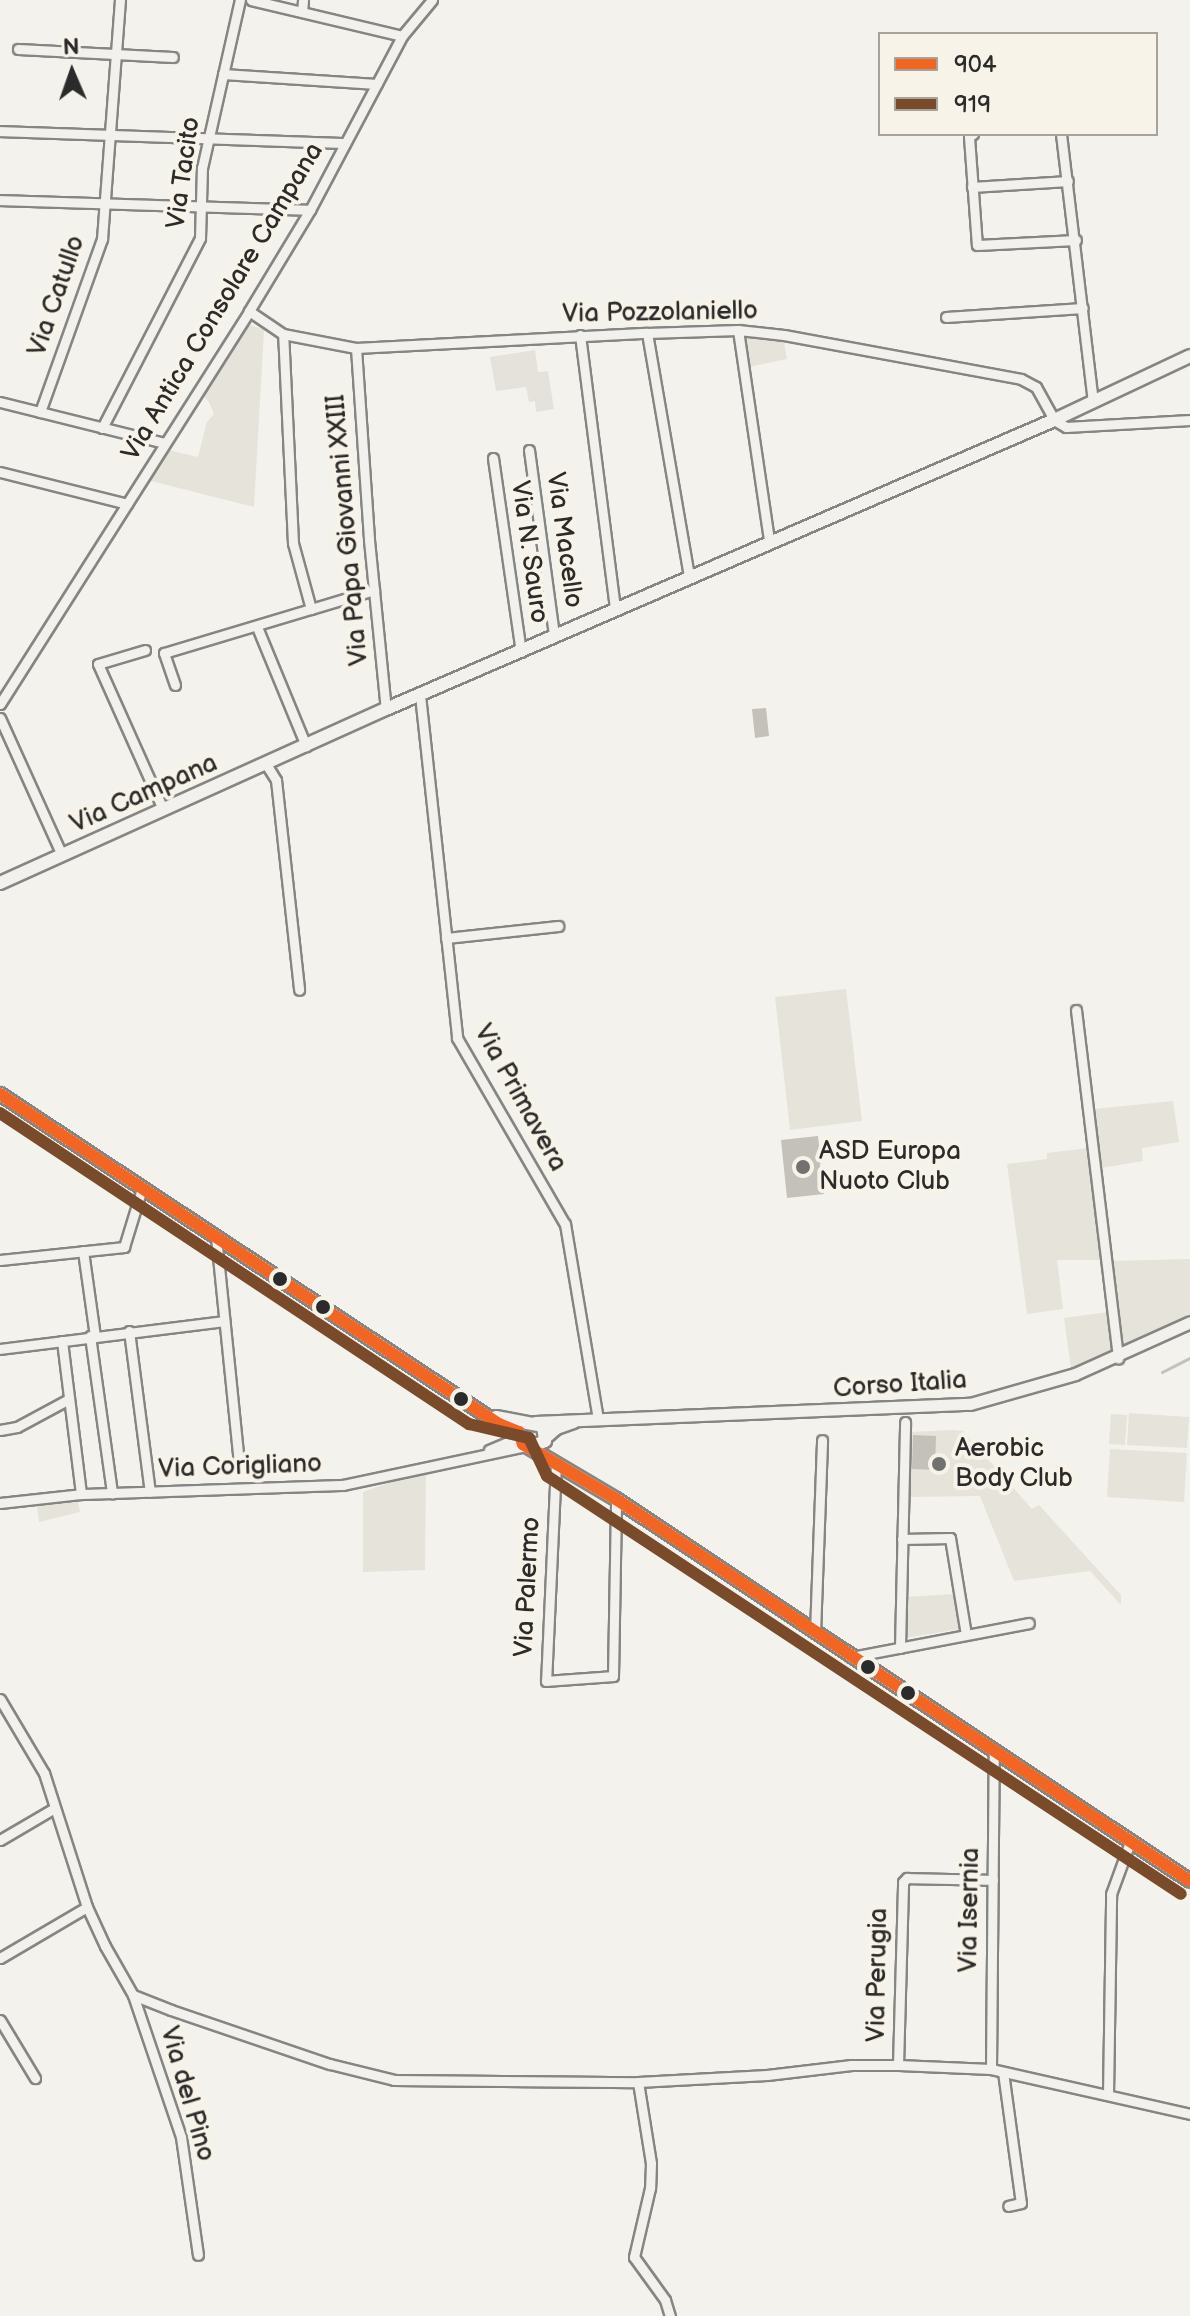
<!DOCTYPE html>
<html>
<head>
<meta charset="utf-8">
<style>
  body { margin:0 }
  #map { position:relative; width:1190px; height:2316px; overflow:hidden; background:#f4f2ec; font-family:"Balsamiq Sans",sans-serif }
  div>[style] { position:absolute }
  .built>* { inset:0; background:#e5e2db }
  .green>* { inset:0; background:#e6e3da }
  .water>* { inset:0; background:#c4c1ba }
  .stream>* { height:3px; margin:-1.5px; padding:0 1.5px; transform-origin:1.5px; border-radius:1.5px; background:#c4c1ba }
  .roads { filter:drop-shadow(2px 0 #858582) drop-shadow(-2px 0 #858582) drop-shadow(0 2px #858582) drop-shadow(0 -2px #858582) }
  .minor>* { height:9px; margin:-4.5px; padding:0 4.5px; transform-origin:4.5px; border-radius:4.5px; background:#f2f1ed }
  .tertiary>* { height:11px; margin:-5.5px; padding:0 5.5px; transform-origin:5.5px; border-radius:5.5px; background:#f2f1ed }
  .secondary>* { height:12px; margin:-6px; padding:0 6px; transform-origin:6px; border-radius:6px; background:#f2f1ed }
  .bus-1>* { height:12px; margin:-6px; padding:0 6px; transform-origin:6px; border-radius:6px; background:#f26522 }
  .bus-2>* { height:12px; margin:-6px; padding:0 6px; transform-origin:6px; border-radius:6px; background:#7a4b2a }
  .dots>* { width:22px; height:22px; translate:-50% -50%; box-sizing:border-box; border:4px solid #f7f3e8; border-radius:50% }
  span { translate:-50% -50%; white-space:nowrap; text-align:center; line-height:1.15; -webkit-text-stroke:8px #f7f3e8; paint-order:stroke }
  .street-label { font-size:26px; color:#2b2b2b }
  .poi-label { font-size:26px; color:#2b2b2b }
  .left { translate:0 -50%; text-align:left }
  .legend { position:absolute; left:878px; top:32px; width:280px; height:104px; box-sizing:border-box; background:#f7f3e8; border:2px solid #a5a39c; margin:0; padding:10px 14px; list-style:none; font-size:24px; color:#2b2b2b }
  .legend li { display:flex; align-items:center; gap:16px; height:40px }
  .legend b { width:40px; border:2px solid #a5a39c }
  .north { position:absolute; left:32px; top:32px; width:80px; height:80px; -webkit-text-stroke:6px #f7f3e8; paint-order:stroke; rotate:358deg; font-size:22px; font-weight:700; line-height:32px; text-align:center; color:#2b2b2b }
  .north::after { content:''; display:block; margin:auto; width:28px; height:36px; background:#2b2b2b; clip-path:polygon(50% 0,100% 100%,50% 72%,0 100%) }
</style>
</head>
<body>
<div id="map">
  <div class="built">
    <div style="clip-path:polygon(535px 350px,538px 372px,548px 371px,554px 409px,536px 412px,535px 401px,529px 402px,526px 387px,496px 391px,490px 357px)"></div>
  </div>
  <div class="green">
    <div style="clip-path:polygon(245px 323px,264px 330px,254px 507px,147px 480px,165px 449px,198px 457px,207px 422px,214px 414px,209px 402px,200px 393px)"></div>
    <div style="clip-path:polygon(744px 336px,783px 338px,787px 359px,749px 367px)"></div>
    <div style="clip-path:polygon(846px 989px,862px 1121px,790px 1130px,775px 997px)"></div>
    <div style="clip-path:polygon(1173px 1101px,1179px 1142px,1142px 1148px,1143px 1161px,1102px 1168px,1094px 1109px)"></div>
    <div style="clip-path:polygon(1089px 1148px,1101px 1260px,1057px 1260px,1063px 1309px,1027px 1314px,1007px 1164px,1047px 1159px,1047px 1153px)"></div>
    <div style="clip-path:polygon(1190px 1259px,1190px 1316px,1122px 1347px,1112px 1261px)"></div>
    <div style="clip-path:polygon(1108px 1312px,1113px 1352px,1071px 1369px,1064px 1318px)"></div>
    <div style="clip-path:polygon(1129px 1413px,1189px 1417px,1187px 1448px,1127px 1445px)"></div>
    <div style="clip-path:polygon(1111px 1414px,1127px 1415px,1125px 1445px,1109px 1444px)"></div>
    <div style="clip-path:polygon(953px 1430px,963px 1431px,1032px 1509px,1039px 1505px,1121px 1595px,1121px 1605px,1090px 1571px,1014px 1581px,980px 1496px,909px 1497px,911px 1432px)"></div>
    <div style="clip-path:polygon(1110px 1449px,1187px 1453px,1184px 1502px,1107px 1497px)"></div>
    <div style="clip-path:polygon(426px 1470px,425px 1570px,363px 1572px,363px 1492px)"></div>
    <div style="clip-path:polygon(78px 1502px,80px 1512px,39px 1522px,37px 1506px)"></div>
    <div style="clip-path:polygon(954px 1594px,960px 1629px,905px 1638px,906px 1597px)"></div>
  </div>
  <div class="water">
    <div style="clip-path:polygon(766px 708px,769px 736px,755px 738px,752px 709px)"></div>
    <div style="clip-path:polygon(818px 1136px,824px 1194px,787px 1198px,781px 1140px)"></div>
    <div style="clip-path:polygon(913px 1435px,936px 1436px,935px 1470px,912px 1469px)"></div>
  </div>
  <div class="stream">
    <div style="left:1162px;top:1372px;width:31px;rotate:-27deg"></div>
  </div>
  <div class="roads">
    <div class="minor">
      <div style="left:251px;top:0;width:155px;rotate:13.4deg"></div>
      <div style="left:302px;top:12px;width:12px;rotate:-85deg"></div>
      <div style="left:18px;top:49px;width:155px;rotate:3deg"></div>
      <div style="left:223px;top:74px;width:154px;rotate:3.7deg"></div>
      <div style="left:0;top:131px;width:345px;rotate:2deg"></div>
      <div style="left:973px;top:134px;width:5px;rotate:143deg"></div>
      <div style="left:969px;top:137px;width:108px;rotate:85.8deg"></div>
      <div style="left:977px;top:245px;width:99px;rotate:-2.9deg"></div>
      <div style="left:1061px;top:134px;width:269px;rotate:83.2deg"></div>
      <div style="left:972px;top:187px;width:96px;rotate:-3.6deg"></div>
      <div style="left:0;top:200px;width:310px;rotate:1.8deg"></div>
      <div style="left:249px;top:311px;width:41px;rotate:34.1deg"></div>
      <div style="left:283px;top:334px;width:74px;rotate:10.9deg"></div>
      <div style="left:356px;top:348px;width:291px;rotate:-3deg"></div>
      <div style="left:647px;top:333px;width:91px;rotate:-1.9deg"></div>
      <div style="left:738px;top:330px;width:46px;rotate:6.2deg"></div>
      <div style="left:784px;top:335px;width:241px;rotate:10.5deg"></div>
      <div style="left:1021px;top:379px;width:17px;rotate:28deg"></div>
      <div style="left:1036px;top:387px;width:38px;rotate:61deg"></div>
      <div style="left:1054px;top:420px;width:14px;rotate:30deg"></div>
      <div style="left:1066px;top:427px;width:124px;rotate:-3.2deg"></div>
      <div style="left:946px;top:317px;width:137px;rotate:-3.8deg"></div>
      <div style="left:738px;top:330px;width:213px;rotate:81.6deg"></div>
      <div style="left:647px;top:333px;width:248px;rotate:80.2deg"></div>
      <div style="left:580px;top:335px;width:276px;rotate:82.7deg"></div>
      <div style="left:356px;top:348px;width:192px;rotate:86.1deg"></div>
      <div style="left:369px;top:540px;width:170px;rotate:84.3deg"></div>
      <div style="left:0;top:402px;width:169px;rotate:14deg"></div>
      <div style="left:40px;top:412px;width:184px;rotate:-70.3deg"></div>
      <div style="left:102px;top:239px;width:240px;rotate:-85.7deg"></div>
      <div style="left:102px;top:428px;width:214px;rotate:-62.7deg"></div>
      <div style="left:200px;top:238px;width:70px;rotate:-88.4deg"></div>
      <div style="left:202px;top:168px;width:172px;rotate:-77.3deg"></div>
      <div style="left:529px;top:450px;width:188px;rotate:82.3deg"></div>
      <div style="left:493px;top:458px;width:196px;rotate:81.8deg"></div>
      <div style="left:0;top:472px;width:131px;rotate:14.1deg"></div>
      <div style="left:311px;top:609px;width:66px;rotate:-16.8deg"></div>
      <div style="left:257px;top:627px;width:129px;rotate:67.6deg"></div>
      <div style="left:145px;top:650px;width:49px;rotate:163.4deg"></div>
      <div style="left:98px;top:664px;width:159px;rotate:65.9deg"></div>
      <div style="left:175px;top:685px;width:34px;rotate:-109deg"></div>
      <div style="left:164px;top:653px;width:153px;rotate:-16.7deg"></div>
      <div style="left:311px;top:609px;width:68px;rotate:-105.3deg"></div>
      <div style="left:293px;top:543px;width:209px;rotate:-92.7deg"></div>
      <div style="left:420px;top:695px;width:345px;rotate:83.8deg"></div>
      <div style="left:457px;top:1038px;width:215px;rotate:59.9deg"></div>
      <div style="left:565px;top:1224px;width:198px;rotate:80.4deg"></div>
      <div style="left:0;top:704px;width:465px;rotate:-57.6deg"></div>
      <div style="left:249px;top:311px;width:118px;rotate:-58.9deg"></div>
      <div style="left:310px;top:210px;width:197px;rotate:-62.1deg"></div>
      <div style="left:402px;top:36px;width:47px;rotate:-50.2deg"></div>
      <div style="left:0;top:718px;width:150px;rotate:65.7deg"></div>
      <div style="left:266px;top:764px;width:19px;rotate:58deg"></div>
      <div style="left:276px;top:780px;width:211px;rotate:83.7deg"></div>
      <div style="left:446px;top:938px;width:113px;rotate:-6.1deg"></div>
      <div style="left:1076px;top:1010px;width:351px;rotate:83.1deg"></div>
      <div style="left:216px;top:1237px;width:228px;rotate:84.2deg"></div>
      <div style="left:83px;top:1251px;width:86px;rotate:82deg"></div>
      <div style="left:0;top:1260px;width:125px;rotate:-6deg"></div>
      <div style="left:124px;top:1247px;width:62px;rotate:-73deg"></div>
      <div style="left:129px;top:1331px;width:162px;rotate:82.6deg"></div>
      <div style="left:90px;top:1336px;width:159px;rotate:82deg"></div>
      <div style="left:62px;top:1341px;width:154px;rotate:82.9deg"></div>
      <div style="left:0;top:1349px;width:226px;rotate:-7.1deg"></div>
      <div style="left:0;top:1430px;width:17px;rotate:-10deg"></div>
      <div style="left:17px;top:1427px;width:59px;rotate:-28.3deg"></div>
      <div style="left:489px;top:1450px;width:33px;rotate:-23deg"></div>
      <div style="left:556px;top:1463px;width:218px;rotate:92.6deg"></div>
      <div style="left:546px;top:1681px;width:67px;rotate:-4.3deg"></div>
      <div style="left:613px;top:1676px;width:177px;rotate:-89deg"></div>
      <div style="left:0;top:1503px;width:81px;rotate:-6.3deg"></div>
      <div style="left:81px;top:1494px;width:262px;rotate:-2deg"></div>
      <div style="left:343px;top:1485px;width:187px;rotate:-12deg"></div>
      <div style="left:902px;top:1539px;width:48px;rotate:-1.2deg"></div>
      <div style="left:950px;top:1538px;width:98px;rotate:80.6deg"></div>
      <div style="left:815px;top:1633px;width:193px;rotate:-87.9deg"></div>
      <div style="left:900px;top:1648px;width:226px;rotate:-88.7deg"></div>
      <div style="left:851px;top:1657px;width:181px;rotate:-10.8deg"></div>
      <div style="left:0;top:1699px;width:86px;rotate:59.3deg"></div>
      <div style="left:44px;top:1773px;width:141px;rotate:72.2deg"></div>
      <div style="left:87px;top:1907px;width:43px;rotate:65.2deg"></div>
      <div style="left:105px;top:1946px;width:56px;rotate:60.3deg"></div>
      <div style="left:133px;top:1995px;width:41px;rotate:21.5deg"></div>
      <div style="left:171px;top:2010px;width:168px;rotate:18.8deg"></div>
      <div style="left:330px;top:2064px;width:66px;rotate:14deg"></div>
      <div style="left:394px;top:2080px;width:244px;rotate:0.5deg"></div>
      <div style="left:638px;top:2082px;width:129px;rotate:-3.1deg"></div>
      <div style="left:767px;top:2075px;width:85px;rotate:-6.8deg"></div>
      <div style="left:851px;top:2065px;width:47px"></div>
      <div style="left:898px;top:2065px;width:93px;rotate:2.5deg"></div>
      <div style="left:991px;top:2069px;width:204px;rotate:12.7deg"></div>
      <div style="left:0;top:1840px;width:61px;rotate:-30.3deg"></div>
      <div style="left:0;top:1958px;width:101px;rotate:-30.4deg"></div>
      <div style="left:133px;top:1995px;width:150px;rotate:71.3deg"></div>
      <div style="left:181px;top:2137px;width:119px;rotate:81.8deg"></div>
      <div style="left:0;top:2020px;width:68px;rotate:58.9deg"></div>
      <div style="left:898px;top:2065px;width:183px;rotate:-88.4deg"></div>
      <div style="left:903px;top:1882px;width:6px;rotate:-45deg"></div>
      <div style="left:907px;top:1878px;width:86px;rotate:1.3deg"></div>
      <div style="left:991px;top:2069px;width:317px;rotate:-89.5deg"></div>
      <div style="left:1003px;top:2072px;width:132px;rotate:82.2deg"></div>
      <div style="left:1021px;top:2203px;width:13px;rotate:167deg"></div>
      <div style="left:638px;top:2082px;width:82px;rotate:80.9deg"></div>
      <div style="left:651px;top:2163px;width:25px;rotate:92deg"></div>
      <div style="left:650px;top:2188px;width:71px;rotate:103.1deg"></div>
      <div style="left:634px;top:2257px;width:53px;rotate:54.2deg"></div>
      <div style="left:665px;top:2300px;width:17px;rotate:73deg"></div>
      <div style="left:1108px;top:2095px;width:201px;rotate:-89.1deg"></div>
      <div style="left:1111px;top:1894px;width:55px;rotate:-69.9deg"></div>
    </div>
    <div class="tertiary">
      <div style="left:535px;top:1422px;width:435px;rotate:-2.4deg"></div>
      <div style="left:970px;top:1404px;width:109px;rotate:-15.9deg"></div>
      <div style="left:1075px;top:1374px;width:126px;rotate:-24.3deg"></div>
      <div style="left:546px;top:1437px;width:13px;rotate:-42deg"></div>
      <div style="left:556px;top:1428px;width:18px;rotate:-19deg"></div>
    </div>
    <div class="secondary">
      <div style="left:0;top:883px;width:423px;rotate:-24.3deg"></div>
      <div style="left:386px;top:709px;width:728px;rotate:-23.39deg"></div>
      <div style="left:1054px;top:420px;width:150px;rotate:-25.2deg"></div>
      <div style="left:0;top:1094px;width:598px;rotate:33.48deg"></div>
      <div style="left:499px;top:1424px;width:22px;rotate:22deg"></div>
      <div style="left:496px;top:1417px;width:48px;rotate:10.8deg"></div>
      <div style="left:543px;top:1426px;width:15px;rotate:82deg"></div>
      <div style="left:545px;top:1441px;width:15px;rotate:157deg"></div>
      <div style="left:519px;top:1432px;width:13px;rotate:72deg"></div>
      <div style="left:523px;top:1444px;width:108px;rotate:30.6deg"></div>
      <div style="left:616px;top:1499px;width:689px;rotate:33.64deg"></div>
    </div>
  </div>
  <div class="bus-1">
    <div style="left:0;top:1094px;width:598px;rotate:33.48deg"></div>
    <div style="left:499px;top:1424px;width:22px;rotate:22deg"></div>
    <div style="left:519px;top:1432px;width:13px;rotate:72deg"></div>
    <div style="left:523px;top:1444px;width:108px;rotate:30.6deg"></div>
    <div style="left:616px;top:1499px;width:689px;rotate:33.64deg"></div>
  </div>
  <div class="bus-2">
    <div style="left:0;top:1113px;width:563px;rotate:33.55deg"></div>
    <div style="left:469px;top:1424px;width:62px;rotate:13.1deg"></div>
    <div style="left:529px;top:1438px;width:42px;rotate:64.7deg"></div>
    <div style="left:547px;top:1476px;width:759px;rotate:33.4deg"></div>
  </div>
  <div class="dots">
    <div style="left:803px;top:1167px;background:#71716f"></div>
    <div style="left:280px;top:1279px;background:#2b2b2b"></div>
    <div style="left:323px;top:1307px;background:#2b2b2b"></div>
    <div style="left:461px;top:1399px;background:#2b2b2b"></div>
    <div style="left:939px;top:1464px;background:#71716f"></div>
    <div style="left:868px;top:1667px;background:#2b2b2b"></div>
    <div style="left:908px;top:1693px;background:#2b2b2b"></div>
  </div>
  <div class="street-label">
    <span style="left:184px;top:173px;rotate:-82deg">Via Tacito</span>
    <span style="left:57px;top:296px;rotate:-71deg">Via Catullo</span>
    <span style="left:223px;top:302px;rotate:-59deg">Via Antica Consolare Campana</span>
    <span style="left:660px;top:313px;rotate:-1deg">Via Pozzolaniello</span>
    <span style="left:348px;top:530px;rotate:-95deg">Via Papa Giovanni XXIII</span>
    <span style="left:564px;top:540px;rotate:82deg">Via Macello</span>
    <span style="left:529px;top:552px;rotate:82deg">Via N. Sauro</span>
    <span style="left:144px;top:794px;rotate:-24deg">Via Campana</span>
    <span style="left:520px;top:1098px;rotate:61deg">Via Primavera</span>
    <span style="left:900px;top:1385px;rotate:-4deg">Corso Italia</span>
    <span style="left:240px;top:1467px;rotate:-2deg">Via Corigliano</span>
    <span style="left:528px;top:1587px;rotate:-87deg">Via Palermo</span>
    <span style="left:970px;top:1910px;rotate:-89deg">Via Isernia</span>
    <span style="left:878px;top:1975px;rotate:-89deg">Via Perugia</span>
    <span style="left:187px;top:2094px;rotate:74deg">Via del Pino</span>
  </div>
  <div class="poi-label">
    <span class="left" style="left:819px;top:1167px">ASD Europa<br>Nuoto Club</span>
    <span class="left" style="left:955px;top:1464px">Aerobic<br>Body Club</span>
  </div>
  <ul class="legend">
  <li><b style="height:10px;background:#f26522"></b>904</li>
  <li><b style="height:10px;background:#7a4b2a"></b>919</li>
  </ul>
  <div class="north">N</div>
</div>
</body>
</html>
